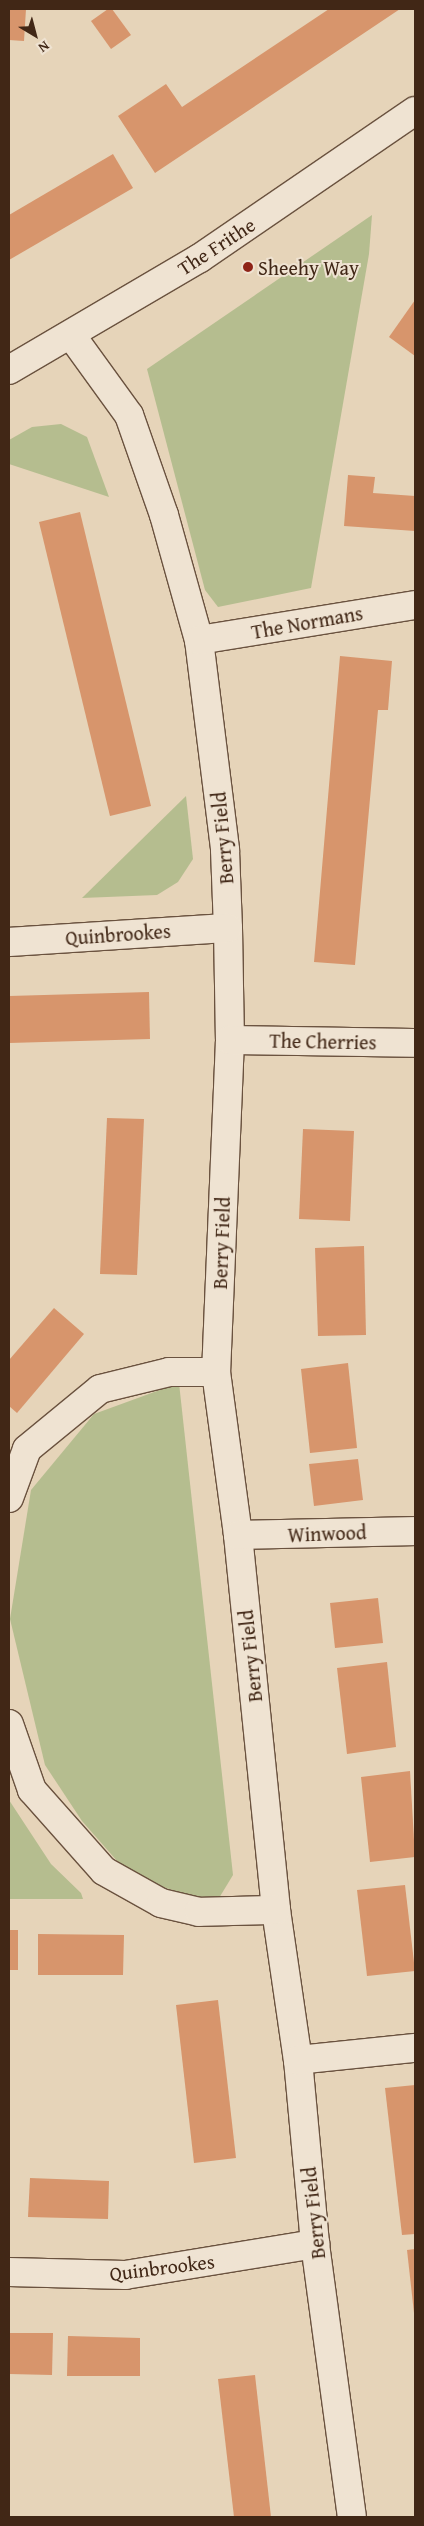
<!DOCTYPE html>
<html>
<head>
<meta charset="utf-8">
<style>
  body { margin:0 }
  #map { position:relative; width:424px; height:2526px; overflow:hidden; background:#e6d4b9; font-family:"Gentium Book Plus",serif }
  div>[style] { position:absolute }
  .green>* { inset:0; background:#b5bd8f }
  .building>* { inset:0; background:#d7956c }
  .roads { filter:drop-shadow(1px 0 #6a523f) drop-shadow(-1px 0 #6a523f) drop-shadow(0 1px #6a523f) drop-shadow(0 -1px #6a523f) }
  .minor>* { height:28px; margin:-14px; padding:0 14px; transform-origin:14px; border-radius:14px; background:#efe3d2 }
  .dots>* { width:14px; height:14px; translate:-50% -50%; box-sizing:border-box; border:2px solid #efe3d2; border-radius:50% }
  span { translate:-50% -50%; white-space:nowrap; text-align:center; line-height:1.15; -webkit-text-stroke:4px #efe3d2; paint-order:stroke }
  .street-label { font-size:20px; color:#412716 }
  .poi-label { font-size:20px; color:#412716 }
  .left { translate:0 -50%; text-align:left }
  .frame { position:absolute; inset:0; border:10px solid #412716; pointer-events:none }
  .north { position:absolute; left:10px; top:10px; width:50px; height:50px; -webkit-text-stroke:4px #efe3d2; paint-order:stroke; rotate:143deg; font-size:14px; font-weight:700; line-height:20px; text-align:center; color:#412716 }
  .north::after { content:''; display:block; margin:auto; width:18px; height:22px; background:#412716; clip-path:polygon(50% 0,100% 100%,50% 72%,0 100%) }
</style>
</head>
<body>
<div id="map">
  <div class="green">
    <div style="clip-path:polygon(372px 215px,369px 254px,311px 588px,218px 607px,205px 590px,147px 369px)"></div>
    <div style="clip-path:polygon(61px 424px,87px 437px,109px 497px,9px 464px,9px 440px,32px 427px)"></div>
    <div style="clip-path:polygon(186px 796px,193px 859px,178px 882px,157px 895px,82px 898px)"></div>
    <div style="clip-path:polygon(179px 1383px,233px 1875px,216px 1903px,132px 1878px,82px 1821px,45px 1765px,10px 1619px,31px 1490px,94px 1414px)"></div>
    <div style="clip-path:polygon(9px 1800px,51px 1864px,81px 1893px,83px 1899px,9px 1899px)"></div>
  </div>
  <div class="building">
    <div style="clip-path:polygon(9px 9px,26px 9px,24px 41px,9px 40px)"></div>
    <div style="clip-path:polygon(108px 9px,112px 9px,131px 35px,111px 49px,91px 21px)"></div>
    <div style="clip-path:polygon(329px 9px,400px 9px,155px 173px,118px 116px,166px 84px,182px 107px)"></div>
    <div style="clip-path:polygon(113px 154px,133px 188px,9px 260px,9px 215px)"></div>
    <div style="clip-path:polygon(415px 300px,415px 356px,389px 337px)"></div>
    <div style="clip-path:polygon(348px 475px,375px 477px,373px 493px,415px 496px,415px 531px,344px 526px)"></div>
    <div style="clip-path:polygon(80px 512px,151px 806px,110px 816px,39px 522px)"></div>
    <div style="clip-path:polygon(340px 656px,392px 661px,388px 710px,378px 710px,355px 965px,314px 962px)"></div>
    <div style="clip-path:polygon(149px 992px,150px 1039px,9px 1043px,9px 996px)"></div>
    <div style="clip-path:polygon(107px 1118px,144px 1119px,137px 1275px,100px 1274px)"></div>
    <div style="clip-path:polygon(303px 1129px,354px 1131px,350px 1221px,299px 1219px)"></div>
    <div style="clip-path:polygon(364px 1246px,366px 1335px,318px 1336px,315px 1248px)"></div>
    <div style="clip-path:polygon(54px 1308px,84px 1334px,17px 1413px,9px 1406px,9px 1360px)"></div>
    <div style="clip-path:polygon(348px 1363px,357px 1448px,310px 1453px,301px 1369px)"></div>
    <div style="clip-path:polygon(358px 1459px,363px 1500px,314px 1506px,309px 1464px)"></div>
    <div style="clip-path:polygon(378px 1598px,383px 1643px,335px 1648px,330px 1603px)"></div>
    <div style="clip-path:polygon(387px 1662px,396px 1747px,347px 1754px,337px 1668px)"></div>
    <div style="clip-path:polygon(410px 1771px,415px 1857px,370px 1862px,361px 1777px)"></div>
    <div style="clip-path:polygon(405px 1885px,415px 1971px,367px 1976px,357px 1890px)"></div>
    <div style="clip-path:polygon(9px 1930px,18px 1930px,18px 1970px,9px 1970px)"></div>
    <div style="clip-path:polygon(38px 1934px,124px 1935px,123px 1975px,38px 1975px)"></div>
    <div style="clip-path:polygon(218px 2000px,236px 2158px,194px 2163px,176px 2005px)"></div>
    <div style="clip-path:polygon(415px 2085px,415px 2234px,402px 2235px,385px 2088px)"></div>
    <div style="clip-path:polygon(30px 2178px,109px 2181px,108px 2219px,28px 2217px)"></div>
    <div style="clip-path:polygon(415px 2249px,415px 2313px,414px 2313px,407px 2250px)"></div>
    <div style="clip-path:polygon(9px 2333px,53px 2333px,52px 2375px,9px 2374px)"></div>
    <div style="clip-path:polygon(68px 2336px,140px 2338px,140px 2376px,67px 2376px)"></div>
    <div style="clip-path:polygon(255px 2375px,271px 2517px,234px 2517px,218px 2379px)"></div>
  </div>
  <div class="roads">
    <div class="minor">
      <div style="left:71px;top:335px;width:99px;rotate:54.1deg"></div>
      <div style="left:129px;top:415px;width:106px;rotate:70.7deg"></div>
      <div style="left:164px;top:515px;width:130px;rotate:74.4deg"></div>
      <div style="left:199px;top:640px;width:212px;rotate:82.9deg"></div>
      <div style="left:225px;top:850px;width:78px;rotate:87.8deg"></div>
      <div style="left:228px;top:928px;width:112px;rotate:89deg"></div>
      <div style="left:230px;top:1040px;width:332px;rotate:92.4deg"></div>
      <div style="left:216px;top:1372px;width:164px;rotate:82.3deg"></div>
      <div style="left:238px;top:1535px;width:377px;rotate:84.2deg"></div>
      <div style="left:276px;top:1910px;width:152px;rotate:81.7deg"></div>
      <div style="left:298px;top:2060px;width:185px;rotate:84.7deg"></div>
      <div style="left:315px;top:2244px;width:275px;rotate:82.3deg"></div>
      <div style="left:9px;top:370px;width:221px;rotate:-30.4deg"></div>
      <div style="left:200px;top:258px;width:260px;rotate:-34.4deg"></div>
      <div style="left:199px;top:640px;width:219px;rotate:-9.2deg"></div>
      <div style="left:9px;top:942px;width:219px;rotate:-3.7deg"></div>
      <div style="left:230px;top:1040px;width:185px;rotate:0.9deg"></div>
      <div style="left:9px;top:1498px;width:52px;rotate:-69.8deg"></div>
      <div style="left:27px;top:1449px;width:94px;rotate:-39.4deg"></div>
      <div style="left:100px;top:1389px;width:71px;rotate:-13.8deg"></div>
      <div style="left:169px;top:1372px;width:47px"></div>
      <div style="left:238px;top:1535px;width:177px;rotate:-1.3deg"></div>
      <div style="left:9px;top:1724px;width:70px;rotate:70.8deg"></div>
      <div style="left:32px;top:1790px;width:108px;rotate:48.4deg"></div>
      <div style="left:104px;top:1871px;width:65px;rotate:29.3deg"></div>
      <div style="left:161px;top:1903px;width:39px;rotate:13deg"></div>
      <div style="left:199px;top:1912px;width:77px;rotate:-1.5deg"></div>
      <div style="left:298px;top:2060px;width:118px;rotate:-5.9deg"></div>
      <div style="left:9px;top:2272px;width:116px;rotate:1.5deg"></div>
      <div style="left:125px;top:2275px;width:193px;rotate:-9.3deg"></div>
    </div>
  </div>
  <div class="dots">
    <div style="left:248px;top:267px;background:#8f2418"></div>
  </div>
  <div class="street-label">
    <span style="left:216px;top:246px;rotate:-33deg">The Frithe</span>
    <span style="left:307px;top:622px;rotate:-10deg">The Normans</span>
    <span style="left:222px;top:838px;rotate:-95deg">Berry Field</span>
    <span style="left:118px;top:934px;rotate:-4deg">Quinbrookes</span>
    <span style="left:323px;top:1041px;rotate:1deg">The Cherries</span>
    <span style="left:221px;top:1243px;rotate:-88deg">Berry Field</span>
    <span style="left:327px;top:1533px;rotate:-2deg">Winwood</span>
    <span style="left:250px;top:1656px;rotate:-96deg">Berry Field</span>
    <span style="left:313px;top:2213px;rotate:-96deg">Berry Field</span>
    <span style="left:162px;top:2267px;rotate:-7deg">Quinbrookes</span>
  </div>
  <div class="poi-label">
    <span class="left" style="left:258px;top:267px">Sheehy Way</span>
  </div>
  <div class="frame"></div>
  <div class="north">N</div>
</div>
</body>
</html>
